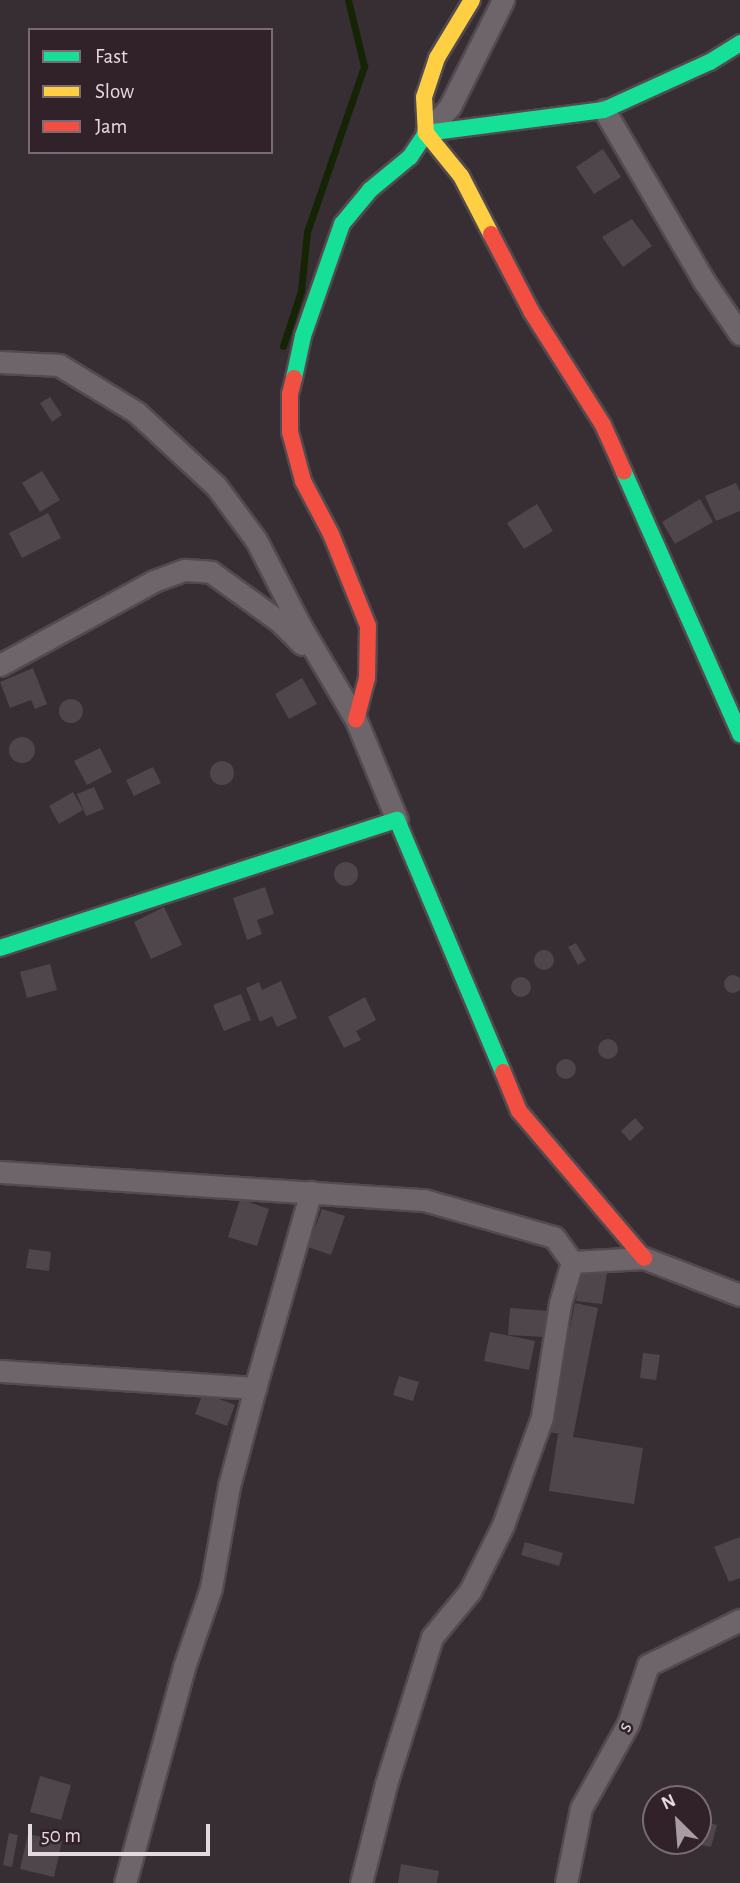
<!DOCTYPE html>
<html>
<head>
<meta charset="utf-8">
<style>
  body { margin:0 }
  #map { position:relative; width:740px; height:1883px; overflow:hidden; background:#372e33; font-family:"Alegreya Sans",sans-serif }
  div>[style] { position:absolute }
  .stream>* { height:7px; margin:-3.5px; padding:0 3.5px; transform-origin:3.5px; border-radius:3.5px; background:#152405 }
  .building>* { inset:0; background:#4e464a }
  .round { border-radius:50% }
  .roads { filter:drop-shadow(2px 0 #524a4e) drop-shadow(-2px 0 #524a4e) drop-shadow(0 2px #524a4e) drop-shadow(0 -2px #524a4e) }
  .street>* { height:21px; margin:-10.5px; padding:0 10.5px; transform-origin:10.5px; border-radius:10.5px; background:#6d6569 }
  .fast>* { height:16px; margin:-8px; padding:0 8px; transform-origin:8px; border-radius:8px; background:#16e098 }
  .slow>* { height:16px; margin:-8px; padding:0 8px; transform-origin:8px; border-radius:8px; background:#ffcf43 }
  .jam>* { height:16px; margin:-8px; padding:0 8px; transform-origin:8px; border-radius:8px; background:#f24e42 }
  span { translate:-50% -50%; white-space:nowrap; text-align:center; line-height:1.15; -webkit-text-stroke:5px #312129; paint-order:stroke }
  .street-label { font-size:21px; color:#e4d9de }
  .legend { position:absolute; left:28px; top:28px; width:245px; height:126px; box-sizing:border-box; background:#312129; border:2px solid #796b71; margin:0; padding:9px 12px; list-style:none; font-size:21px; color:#e4d9de }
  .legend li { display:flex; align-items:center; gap:14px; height:35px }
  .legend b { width:35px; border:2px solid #796b71 }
  .north { position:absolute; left:642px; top:1785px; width:70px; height:70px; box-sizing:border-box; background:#312129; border:2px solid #796b71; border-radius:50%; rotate:335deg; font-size:19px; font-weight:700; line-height:28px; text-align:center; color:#e4d9de }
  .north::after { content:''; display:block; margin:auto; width:24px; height:32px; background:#a79da2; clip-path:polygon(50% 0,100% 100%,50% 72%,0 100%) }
  .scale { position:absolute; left:28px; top:1824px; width:182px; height:32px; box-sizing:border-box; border:4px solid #e4d9de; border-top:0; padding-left:9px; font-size:21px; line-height:24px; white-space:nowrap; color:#e4d9de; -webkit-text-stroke:5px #312129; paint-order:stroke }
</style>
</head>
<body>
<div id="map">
  <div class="stream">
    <div style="left:283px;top:346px;width:58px;rotate:-71.9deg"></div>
    <div style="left:301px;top:291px;width:59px;rotate:-84.2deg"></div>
    <div style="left:307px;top:232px;width:176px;rotate:-71deg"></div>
    <div style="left:364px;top:66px;width:68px;rotate:-103.6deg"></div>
  </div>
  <div class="building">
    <div style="clip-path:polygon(603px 149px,621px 177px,594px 194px,576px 167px)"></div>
    <div style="clip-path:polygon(632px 219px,652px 246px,623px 267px,602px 237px)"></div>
    <div style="clip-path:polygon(50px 397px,62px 415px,52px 422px,40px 403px)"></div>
    <div style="clip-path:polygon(42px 471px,60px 500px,40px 512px,22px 483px)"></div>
    <div style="clip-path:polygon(736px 483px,740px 491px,740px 511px,716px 521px,705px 496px)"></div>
    <div style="clip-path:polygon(700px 499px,713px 522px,675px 544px,662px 522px)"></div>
    <div style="clip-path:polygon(537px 504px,553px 531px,524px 549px,507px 523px)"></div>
    <div style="clip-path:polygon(48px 513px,61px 538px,22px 558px,9px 533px)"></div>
    <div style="clip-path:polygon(33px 668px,47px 704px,35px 709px,31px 700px,10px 708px,0 682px)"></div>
    <div style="clip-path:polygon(302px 678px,317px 704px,289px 719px,275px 694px)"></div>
    <div class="round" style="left:59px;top:699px;width:24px;height:24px"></div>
    <div class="round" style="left:9px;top:737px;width:26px;height:26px"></div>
    <div style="clip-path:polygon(100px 748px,112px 772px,87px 785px,74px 761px)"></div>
    <div class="round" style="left:210px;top:761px;width:24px;height:24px"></div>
    <div style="clip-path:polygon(153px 767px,161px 783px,134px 796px,126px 780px)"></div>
    <div style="clip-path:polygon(94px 787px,104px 809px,86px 816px,77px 794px)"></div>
    <div style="clip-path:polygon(73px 792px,83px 810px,59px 824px,49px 806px)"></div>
    <div class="round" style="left:334px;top:862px;width:24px;height:24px"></div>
    <div style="clip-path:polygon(265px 887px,274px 914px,257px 920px,262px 934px,247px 940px,233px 898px)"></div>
    <div style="clip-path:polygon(164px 907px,182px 945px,151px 959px,134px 922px)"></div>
    <div style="clip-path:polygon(576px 943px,586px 960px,578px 965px,568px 947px)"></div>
    <div class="round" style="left:534px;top:950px;width:20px;height:20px"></div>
    <div style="clip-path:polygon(50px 964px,57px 990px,27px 998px,20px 972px)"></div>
    <div class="round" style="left:724px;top:975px;width:18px;height:18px"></div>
    <div class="round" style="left:511px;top:977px;width:20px;height:20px"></div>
    <div style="clip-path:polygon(281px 981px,297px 1018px,277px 1027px,272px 1016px,260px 1022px,246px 988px,259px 982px,262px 990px)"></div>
    <div style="clip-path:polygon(241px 994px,251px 1020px,224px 1031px,213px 1005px)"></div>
    <div style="clip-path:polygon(365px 997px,376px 1020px,356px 1031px,361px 1040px,344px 1048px,328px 1017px)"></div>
    <div class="round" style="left:598px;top:1039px;width:20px;height:20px"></div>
    <div class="round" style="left:556px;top:1059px;width:20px;height:20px"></div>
    <div style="clip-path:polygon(635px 1118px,644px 1128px,630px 1141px,621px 1131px)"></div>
    <div style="clip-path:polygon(240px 1199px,269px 1209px,257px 1246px,228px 1237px)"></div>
    <div style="clip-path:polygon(322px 1209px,345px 1216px,331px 1255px,308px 1247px)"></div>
    <div style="clip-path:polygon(29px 1249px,51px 1252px,49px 1271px,26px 1268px)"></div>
    <div style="clip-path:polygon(580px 1269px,607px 1273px,602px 1304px,576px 1301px)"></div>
    <div style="clip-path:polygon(575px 1303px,598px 1308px,573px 1437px,643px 1448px,634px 1504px,549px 1491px,558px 1434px,565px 1435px,549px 1432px)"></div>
    <div style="clip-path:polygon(510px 1308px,549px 1311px,547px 1337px,508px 1335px)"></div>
    <div style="clip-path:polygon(490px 1332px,535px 1341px,529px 1370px,484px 1361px)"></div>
    <div style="clip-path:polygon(643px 1353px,660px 1355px,656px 1380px,640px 1378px)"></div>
    <div style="clip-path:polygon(399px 1376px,419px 1382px,413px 1401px,393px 1395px)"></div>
    <div style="clip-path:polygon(203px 1393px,235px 1405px,227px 1426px,195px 1414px)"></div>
    <div style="clip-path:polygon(740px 1537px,740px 1578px,729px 1582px,714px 1547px)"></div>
    <div style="clip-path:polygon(525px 1542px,563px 1553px,559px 1566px,521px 1555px)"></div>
    <div style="clip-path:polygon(40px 1776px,71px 1785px,61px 1820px,30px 1812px)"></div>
    <div style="clip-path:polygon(698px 1820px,717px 1825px,711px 1847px,688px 1842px,698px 1841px)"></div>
    <div style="clip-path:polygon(9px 1833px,18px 1835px,12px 1867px,3px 1865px)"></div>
    <div style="clip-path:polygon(28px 1834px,62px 1841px,54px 1877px,20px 1869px)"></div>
    <div style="clip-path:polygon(401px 1864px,439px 1871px,437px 1883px,398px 1883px)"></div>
  </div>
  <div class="roads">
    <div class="street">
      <div style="left:604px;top:110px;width:198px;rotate:59.7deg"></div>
      <div style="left:704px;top:281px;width:64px;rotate:55.8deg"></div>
      <div style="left:426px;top:133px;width:36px;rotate:-48deg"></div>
      <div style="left:450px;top:106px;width:119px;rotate:-63.4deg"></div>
      <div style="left:0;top:362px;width:59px;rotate:2.9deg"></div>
      <div style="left:59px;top:365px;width:90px;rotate:31.4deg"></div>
      <div style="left:136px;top:412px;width:109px;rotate:42.8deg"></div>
      <div style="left:216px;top:486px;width:67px;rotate:53.5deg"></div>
      <div style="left:256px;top:540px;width:98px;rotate:62.7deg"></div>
      <div style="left:301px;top:627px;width:108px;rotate:59.4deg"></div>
      <div style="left:356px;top:720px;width:108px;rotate:67.7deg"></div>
      <div style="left:0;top:665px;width:175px;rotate:-28.6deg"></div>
      <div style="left:154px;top:581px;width:33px;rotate:-20deg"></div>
      <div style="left:185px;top:570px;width:26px;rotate:4deg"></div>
      <div style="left:211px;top:572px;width:85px;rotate:35.9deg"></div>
      <div style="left:280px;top:622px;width:31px;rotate:45deg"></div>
      <div style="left:0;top:1172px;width:425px;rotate:3.8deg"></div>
      <div style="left:424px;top:1200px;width:135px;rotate:15.9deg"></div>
      <div style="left:554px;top:1237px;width:31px;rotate:54deg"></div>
      <div style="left:572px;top:1262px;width:72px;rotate:-3.2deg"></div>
      <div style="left:644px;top:1258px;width:103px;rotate:21.1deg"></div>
      <div style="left:0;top:1371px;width:256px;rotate:3.8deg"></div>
      <div style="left:255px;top:1388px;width:204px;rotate:-74.1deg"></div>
      <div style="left:125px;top:1883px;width:224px;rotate:-74.7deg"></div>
      <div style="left:184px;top:1667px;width:83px;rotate:-71.1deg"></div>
      <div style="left:211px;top:1588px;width:104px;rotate:-80deg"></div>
      <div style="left:229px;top:1486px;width:101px;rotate:-75.1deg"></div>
      <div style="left:361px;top:1883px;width:102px;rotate:-75.8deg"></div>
      <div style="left:386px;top:1784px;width:154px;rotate:-72.6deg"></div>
      <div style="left:432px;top:1637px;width:60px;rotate:-50.4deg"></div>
      <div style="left:470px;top:1591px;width:74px;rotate:-63.4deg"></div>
      <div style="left:503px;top:1525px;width:115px;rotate:-70.1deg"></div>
      <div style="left:542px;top:1417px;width:115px;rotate:-81deg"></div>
      <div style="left:560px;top:1303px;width:43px;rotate:-73.7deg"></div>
      <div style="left:566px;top:1883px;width:76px;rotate:-78.7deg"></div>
      <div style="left:581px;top:1808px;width:96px;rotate:-60.8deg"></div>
      <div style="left:628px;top:1724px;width:62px;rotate:-71.3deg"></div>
      <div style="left:648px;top:1665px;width:102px;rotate:-26.1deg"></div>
    </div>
    <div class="fast">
      <div style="left:294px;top:378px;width:43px;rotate:-77.9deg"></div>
      <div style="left:303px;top:336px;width:119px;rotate:-70.8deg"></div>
      <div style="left:342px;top:224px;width:44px;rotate:-50.5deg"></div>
      <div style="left:370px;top:190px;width:52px;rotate:-39.5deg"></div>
      <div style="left:410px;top:157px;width:29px;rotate:-56deg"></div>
      <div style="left:426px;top:133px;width:179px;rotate:-7.4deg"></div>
      <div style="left:604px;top:110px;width:116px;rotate:-24.4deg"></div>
      <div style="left:710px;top:62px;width:36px;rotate:-32deg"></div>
      <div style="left:624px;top:472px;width:287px;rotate:66.1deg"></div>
      <div style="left:0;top:948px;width:417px;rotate:-17.9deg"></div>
      <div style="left:397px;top:820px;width:273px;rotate:67.2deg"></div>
    </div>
    <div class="slow">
      <div style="left:472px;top:0;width:68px;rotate:121.1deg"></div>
      <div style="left:437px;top:58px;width:41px;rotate:108.4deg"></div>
      <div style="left:424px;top:97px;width:36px;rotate:87deg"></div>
      <div style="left:426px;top:133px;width:55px;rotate:50.9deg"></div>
      <div style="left:461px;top:176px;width:65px;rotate:62.7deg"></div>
    </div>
    <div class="jam">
      <div style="left:491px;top:234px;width:87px;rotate:62.5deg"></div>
      <div style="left:531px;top:311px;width:135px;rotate:57.7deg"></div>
      <div style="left:603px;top:425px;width:51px;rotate:65.9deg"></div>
      <div style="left:294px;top:378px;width:16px;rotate:104deg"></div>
      <div style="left:290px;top:394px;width:38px;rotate:90deg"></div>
      <div style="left:290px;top:432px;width:51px;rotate:75.1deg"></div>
      <div style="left:303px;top:481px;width:60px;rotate:62.2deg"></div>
      <div style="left:331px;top:534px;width:99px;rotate:68.1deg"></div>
      <div style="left:368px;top:626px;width:52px;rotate:91.1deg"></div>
      <div style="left:367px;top:678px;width:43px;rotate:104.7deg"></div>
      <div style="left:503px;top:1072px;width:42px;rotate:67.7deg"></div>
      <div style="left:519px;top:1111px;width:193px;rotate:49.6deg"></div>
    </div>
  </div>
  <div class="street-label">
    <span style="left:625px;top:1727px;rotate:-65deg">s</span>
  </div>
  <ul class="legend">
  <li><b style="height:9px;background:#16e098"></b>Fast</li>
  <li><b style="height:9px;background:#ffcf43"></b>Slow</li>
  <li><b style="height:9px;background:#f24e42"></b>Jam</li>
  </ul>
  <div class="north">N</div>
  <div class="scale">50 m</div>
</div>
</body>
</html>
